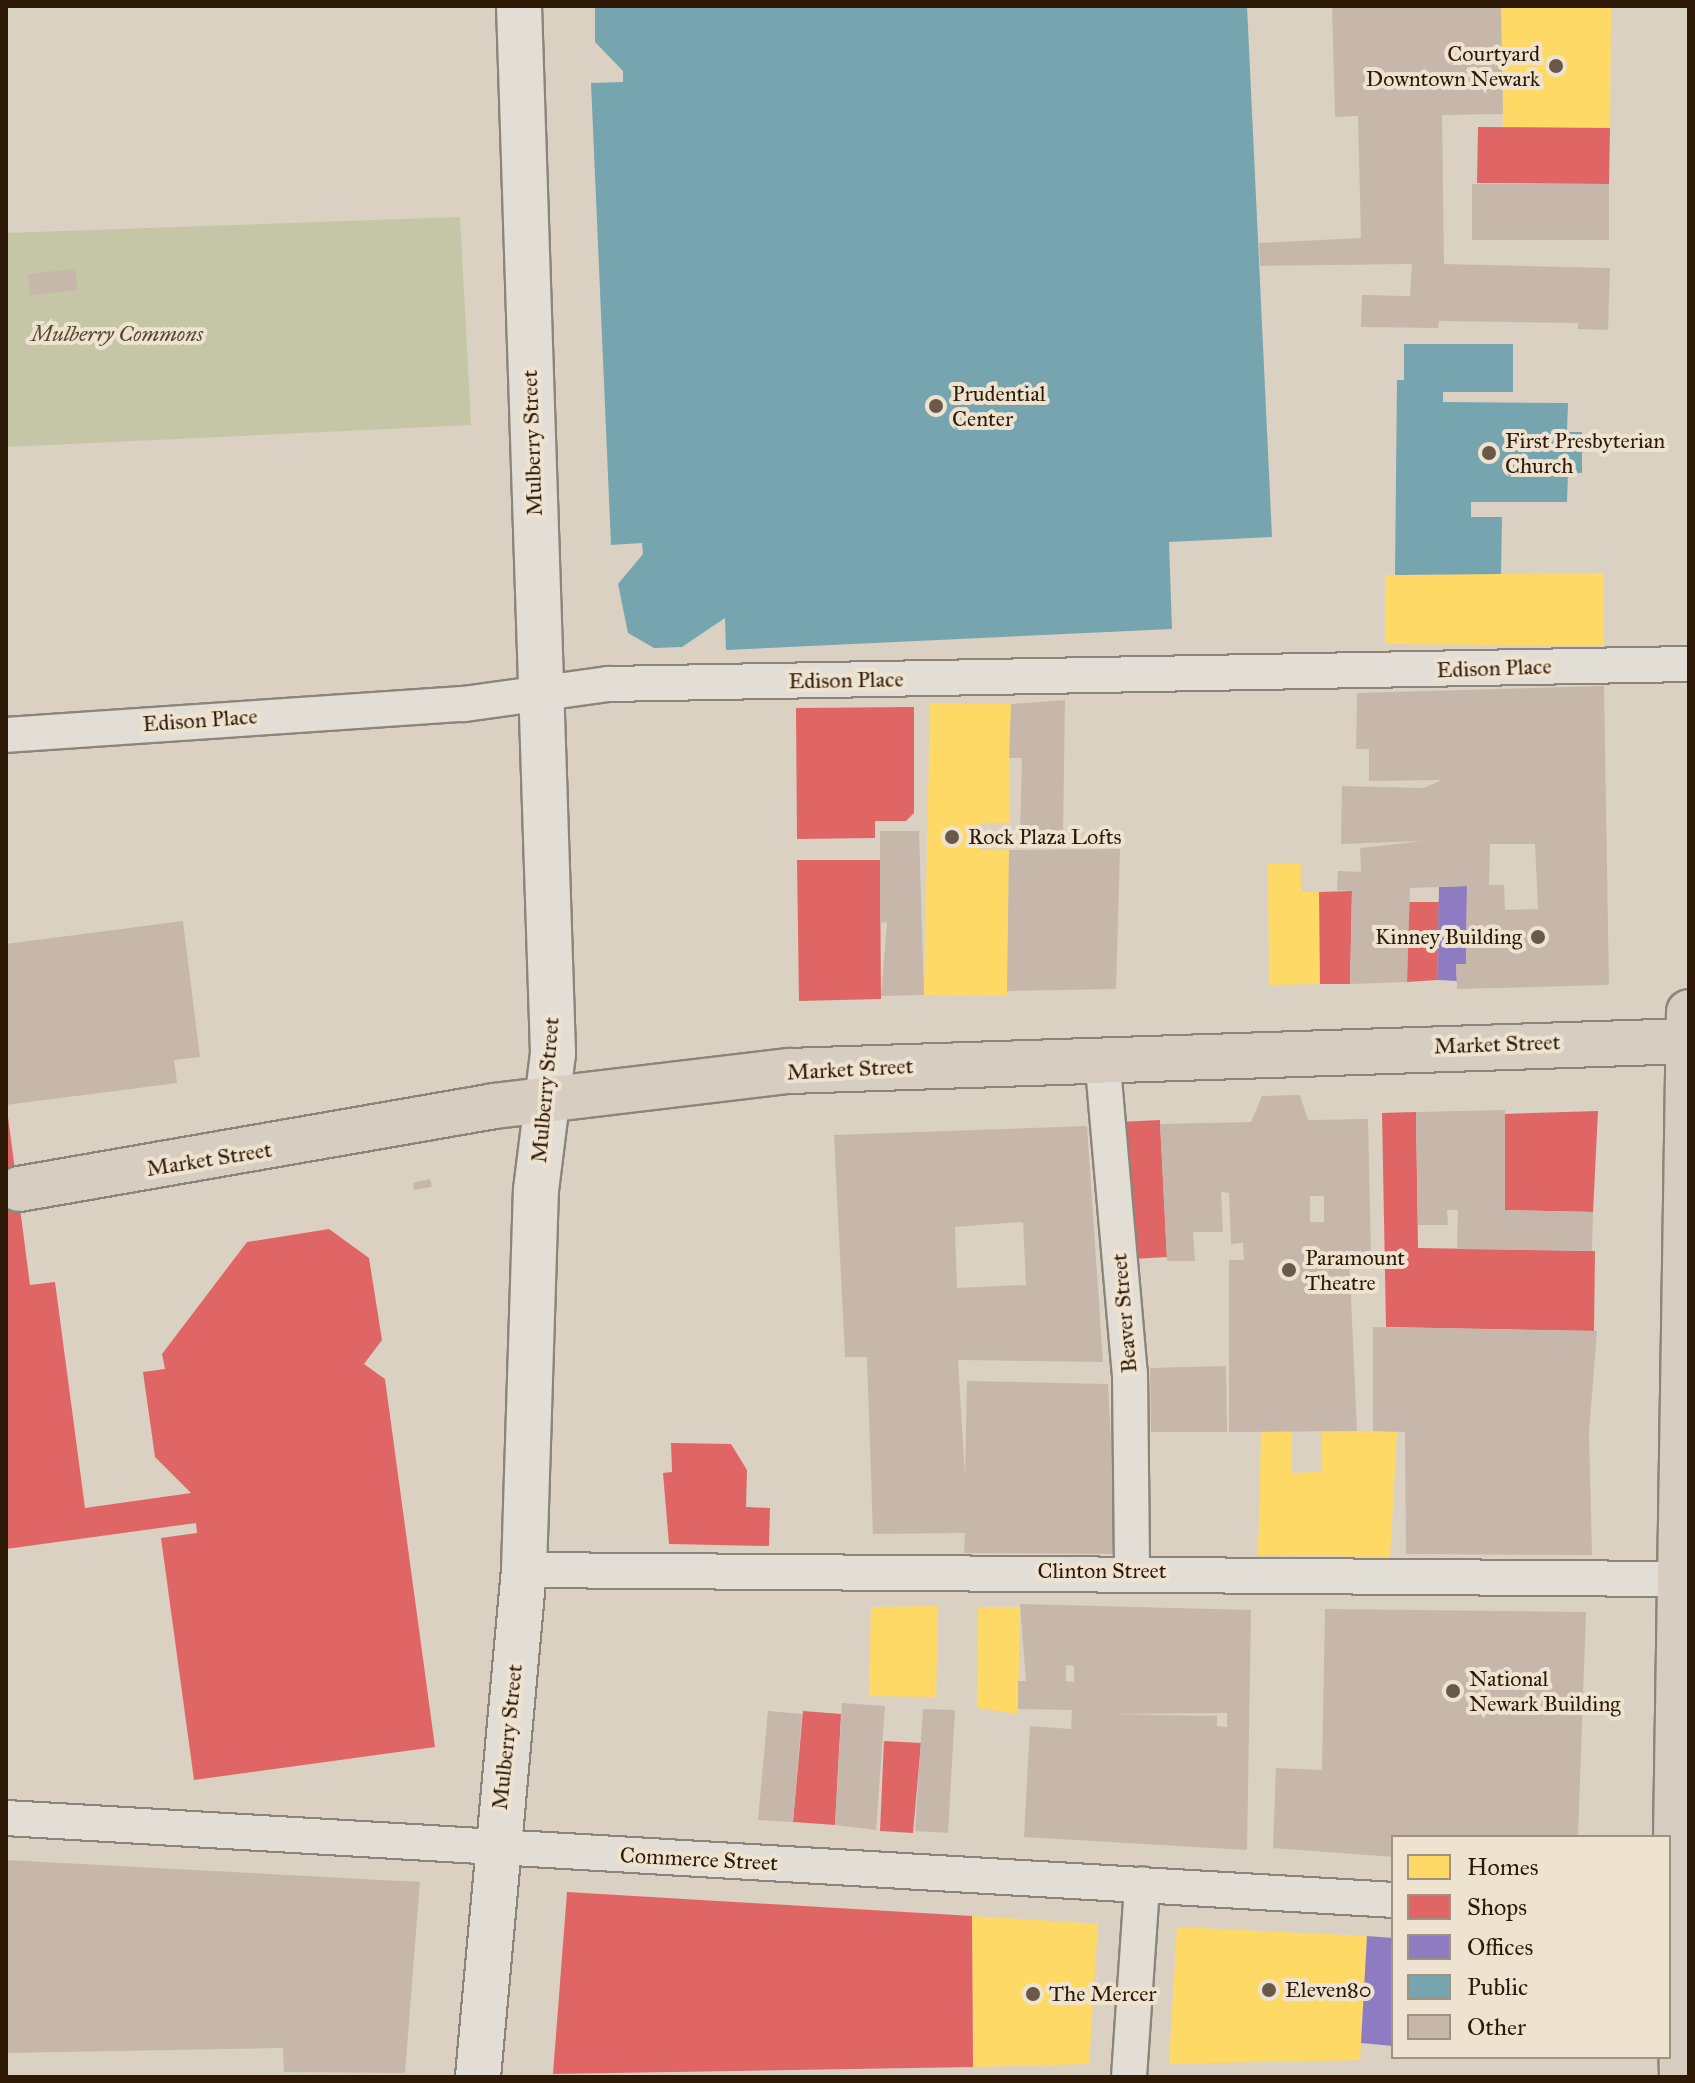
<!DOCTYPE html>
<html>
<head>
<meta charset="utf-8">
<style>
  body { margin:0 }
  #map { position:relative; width:1695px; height:2083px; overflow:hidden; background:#dad1c2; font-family:"IM FELL Great Primer",serif }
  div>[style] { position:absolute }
  .green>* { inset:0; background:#c4c6a6 }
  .homes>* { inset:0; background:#ffd966 }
  .shops>* { inset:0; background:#e06666 }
  .offices>* { inset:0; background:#8e7cc3 }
  .public>* { inset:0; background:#76a5af }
  .building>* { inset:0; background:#c7b7ab }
  .roads { filter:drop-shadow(2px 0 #8d857a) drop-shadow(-2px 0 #8d857a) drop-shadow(0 2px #8d857a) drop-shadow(0 -2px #8d857a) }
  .street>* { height:34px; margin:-17px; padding:0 17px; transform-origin:17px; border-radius:17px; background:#e2ded6 }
  .secondary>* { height:44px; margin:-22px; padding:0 22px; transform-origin:22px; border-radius:22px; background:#e2ded6 }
  .primary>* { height:44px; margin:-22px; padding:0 22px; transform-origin:22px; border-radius:22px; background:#d7cec1 }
  .dots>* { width:22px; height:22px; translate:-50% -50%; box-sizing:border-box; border:4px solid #eee3d0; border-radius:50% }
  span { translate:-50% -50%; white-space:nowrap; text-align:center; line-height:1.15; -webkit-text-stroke:8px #eee3d0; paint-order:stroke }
  .poi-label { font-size:22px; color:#2e1906 }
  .right { translate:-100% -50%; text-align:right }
  .left { translate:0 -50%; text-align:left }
  .park-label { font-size:22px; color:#564a2f; font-style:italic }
  .street-label { font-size:22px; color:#2e1906 }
  .frame { position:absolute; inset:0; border:8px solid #2e1906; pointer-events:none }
  .legend { position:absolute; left:1391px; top:1835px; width:280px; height:224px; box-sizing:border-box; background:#eee3d0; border:2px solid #a1927f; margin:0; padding:10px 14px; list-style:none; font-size:24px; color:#2e1906 }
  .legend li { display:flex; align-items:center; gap:16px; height:40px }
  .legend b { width:40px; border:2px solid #a1927f }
</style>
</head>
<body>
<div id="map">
  <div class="green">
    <div style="clip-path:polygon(460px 217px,471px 425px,6px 447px,6px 233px)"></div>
  </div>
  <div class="homes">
    <div style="clip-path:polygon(1501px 6px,1611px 6px,1610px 128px,1503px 127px)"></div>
    <div style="clip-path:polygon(1604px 573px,1604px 646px,1385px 644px,1385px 575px)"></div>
    <div style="clip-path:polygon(930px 703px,1011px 704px,1009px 823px,980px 823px,980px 850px,1009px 850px,1007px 996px,924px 995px)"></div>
    <div style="clip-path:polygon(1301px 863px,1301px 892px,1319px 892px,1320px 984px,1269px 985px,1268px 864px)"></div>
    <div style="clip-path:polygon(1292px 1431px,1292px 1473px,1322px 1472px,1322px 1431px,1397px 1432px,1390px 1557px,1258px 1555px,1261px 1432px)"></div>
    <div style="clip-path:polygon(938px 1606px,936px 1697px,869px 1696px,871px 1607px)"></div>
    <div style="clip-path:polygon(978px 1607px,1020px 1607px,1018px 1714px,977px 1708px)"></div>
    <div style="clip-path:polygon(972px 1916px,1098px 1924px,1089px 2064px,973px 2067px)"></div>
    <div style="clip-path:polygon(1177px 1927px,1367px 1936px,1360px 2060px,1169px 2064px)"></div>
  </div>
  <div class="shops">
    <div style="clip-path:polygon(1478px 127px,1610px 128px,1609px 184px,1477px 183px)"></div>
    <div style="clip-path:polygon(914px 707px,914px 813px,906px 821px,875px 821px,875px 838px,797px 839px,796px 708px)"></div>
    <div style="clip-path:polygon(797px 860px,880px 860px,881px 999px,799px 1001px)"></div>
    <div style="clip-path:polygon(1352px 891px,1350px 984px,1320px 984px,1319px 892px)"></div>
    <div style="clip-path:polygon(1408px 902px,1439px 902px,1437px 980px,1407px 982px)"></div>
    <div style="clip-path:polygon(1598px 1111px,1593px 1212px,1505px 1210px,1504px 1114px)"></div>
    <div style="clip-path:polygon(1416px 1112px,1418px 1248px,1595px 1251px,1594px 1331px,1386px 1327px,1382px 1113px)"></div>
    <div style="clip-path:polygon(8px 1117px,30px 1285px,55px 1282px,85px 1508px,191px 1493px,155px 1457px,143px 1372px,165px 1369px,162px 1354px,247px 1242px,329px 1229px,369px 1258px,382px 1340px,364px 1364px,385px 1379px,435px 1747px,194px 1780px,161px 1538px,197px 1533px,196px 1523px,6px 1549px)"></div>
    <div style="clip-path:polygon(1160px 1120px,1167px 1257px,1134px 1259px,1120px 1122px)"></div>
    <div style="clip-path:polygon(671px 1443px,731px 1444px,747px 1470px,746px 1507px,770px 1508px,769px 1546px,669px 1544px,663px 1473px,672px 1472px)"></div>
    <div style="clip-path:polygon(803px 1711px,841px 1714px,835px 1825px,793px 1822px)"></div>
    <div style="clip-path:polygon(884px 1741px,921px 1743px,913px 1833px,880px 1831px)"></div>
    <div style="clip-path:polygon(567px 1892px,972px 1916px,973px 2067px,553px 2074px)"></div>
  </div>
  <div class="offices">
    <div style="clip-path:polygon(1467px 886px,1466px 964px,1456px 964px,1457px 981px,1437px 980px,1439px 887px)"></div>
    <div style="clip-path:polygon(1367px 1936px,1393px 1938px,1393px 2046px,1361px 2043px)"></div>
  </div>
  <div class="public">
    <div style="clip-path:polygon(595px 6px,1247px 6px,1272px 537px,1169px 542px,1172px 629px,726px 650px,725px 618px,682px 647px,654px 648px,628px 633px,618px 584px,643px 554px,642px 543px,611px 545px,591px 83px,623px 82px,623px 71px,595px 42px)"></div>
    <div style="clip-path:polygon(1404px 344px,1513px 344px,1513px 392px,1443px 392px,1443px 402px,1568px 403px,1567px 432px,1582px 432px,1582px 473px,1568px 473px,1567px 502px,1471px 502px,1471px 517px,1502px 517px,1501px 574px,1395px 575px,1397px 380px,1404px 380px)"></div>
  </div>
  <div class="building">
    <div style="clip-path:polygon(1332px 6px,1501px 6px,1503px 114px,1442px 115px,1444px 264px,1610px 268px,1608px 330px,1578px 329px,1578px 323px,1439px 321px,1438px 328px,1361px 327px,1362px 295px,1410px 296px,1412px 264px,1260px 266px,1259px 243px,1361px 238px,1358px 116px,1335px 117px)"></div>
    <div style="clip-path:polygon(1472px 184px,1609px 184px,1609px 240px,1472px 240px)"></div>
    <div style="clip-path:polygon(75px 269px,77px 290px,30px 295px,28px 274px)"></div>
    <div style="clip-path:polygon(evenodd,1604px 686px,1609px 985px,1457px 989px,1456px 964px,1466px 964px,1467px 886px,1410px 888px,1407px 982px,1350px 984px,1352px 891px,1337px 890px,1338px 871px,1361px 872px,1360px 848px,1424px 841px,1341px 844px,1342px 786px,1424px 788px,1442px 780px,1369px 781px,1369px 749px,1356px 749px,1357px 693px,1604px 686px,1490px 844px,1535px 844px,1538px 909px,1505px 910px,1504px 885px,1489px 885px,1490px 844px)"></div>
    <div style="clip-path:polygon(1065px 700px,1063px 836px,1020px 836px,1022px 758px,1009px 758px,1011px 704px)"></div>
    <div style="clip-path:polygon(880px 831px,919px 831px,924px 995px,881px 996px,887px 922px,880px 923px)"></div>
    <div style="clip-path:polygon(1120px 849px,1116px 989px,1007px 991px,1009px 850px)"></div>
    <div style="clip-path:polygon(183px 921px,200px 1057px,174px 1060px,177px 1083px,6px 1105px,6px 944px)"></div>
    <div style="clip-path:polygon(evenodd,1300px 1095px,1308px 1120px,1368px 1119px,1371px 1255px,1349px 1255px,1357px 1431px,1229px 1432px,1229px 1260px,1244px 1260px,1243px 1243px,1231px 1244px,1229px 1193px,1221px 1192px,1223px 1232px,1193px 1232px,1195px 1261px,1167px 1261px,1160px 1124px,1251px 1122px,1262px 1096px,1300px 1095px,1310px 1196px,1324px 1196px,1324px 1222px,1310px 1222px,1310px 1196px)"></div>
    <div style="clip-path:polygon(1505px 1110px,1505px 1210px,1593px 1212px,1592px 1251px,1457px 1249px,1458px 1210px,1447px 1210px,1448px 1225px,1418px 1225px,1416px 1112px)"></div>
    <div style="clip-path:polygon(evenodd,1087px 1126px,1103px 1362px,958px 1360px,965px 1477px,967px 1381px,1108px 1384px,1117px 1554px,964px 1553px,965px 1533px,873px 1534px,867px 1357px,845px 1357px,834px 1135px,1087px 1126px,1023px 1222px,1026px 1285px,957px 1288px,955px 1227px,1023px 1222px)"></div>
    <div style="clip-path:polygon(430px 1179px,432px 1187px,414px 1190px,413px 1183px)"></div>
    <div style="clip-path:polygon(1373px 1327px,1597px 1331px,1589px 1432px,1592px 1555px,1406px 1554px,1405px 1432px,1373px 1431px)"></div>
    <div style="clip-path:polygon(1226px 1366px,1227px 1432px,1151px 1432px,1150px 1368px)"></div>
    <div style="clip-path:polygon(evenodd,1020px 1604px,1251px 1610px,1247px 1850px,1024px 1837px,1030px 1726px,1071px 1729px,1072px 1710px,1018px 1709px,1018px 1681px,1026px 1681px,1020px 1604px,1066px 1665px,1074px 1666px,1074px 1682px,1066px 1681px,1066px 1665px,1020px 1604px,1227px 1713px,1227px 1727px,1217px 1726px,1217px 1716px,1108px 1714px,1227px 1713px)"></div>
    <div style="clip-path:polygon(1325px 1609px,1586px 1612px,1578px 1837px,1393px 1837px,1393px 1857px,1273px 1848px,1276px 1768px,1322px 1770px)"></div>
    <div style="clip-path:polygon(842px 1703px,885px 1706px,876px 1830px,835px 1825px)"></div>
    <div style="clip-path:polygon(923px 1709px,955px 1710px,948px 1833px,915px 1831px)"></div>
    <div style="clip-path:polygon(768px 1711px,802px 1714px,793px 1822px,758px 1820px)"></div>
    <div style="clip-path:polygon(6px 1860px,420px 1882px,405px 2073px,284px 2072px,283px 2048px,6px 2053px)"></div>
  </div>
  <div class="roads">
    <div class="street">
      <div style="left:6px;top:735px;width:459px;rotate:-3.9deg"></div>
      <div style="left:464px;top:704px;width:145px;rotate:-7.9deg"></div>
      <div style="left:608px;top:684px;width:1081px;rotate:-1.06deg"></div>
      <div style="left:1102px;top:1056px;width:318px;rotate:85deg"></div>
      <div style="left:1130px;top:1373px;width:198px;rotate:89.4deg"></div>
      <div style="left:524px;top:1570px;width:1155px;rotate:0.45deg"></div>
      <div style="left:6px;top:1818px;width:1389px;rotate:3.38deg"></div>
      <div style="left:1129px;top:2077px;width:193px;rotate:-86.1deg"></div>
    </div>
    <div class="secondary">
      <div style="left:478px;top:2077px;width:509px;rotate:-84.82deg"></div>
      <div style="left:524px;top:1570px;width:380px;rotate:-88.2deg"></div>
      <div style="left:536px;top:1190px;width:138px;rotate:-82.9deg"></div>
      <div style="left:553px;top:1053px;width:1048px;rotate:-91.86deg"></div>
    </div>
    <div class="primary">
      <div style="left:19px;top:1189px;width:482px;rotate:-9.9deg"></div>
      <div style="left:494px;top:1106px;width:297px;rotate:-6.8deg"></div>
      <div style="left:789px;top:1071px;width:900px;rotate:-1.91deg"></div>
      <div style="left:1682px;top:2077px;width:239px;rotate:-91.4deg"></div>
      <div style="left:1676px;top:1838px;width:826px;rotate:-89.1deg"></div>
    </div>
  </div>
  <div class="dots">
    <div style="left:1556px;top:66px;background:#6a5948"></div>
    <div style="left:936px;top:406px;background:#6a5948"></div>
    <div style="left:1489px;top:453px;background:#6a5948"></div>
    <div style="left:952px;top:837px;background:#6a5948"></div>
    <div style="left:1538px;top:937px;background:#6a5948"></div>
    <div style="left:1289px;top:1270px;background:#6a5948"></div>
    <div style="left:1453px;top:1691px;background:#6a5948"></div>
    <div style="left:1269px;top:1990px;background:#6a5948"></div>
    <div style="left:1033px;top:1994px;background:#6a5948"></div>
  </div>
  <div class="poi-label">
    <span class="right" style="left:1540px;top:66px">Courtyard<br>Downtown Newark</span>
    <span class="left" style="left:952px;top:406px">Prudential<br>Center</span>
    <span class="left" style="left:1505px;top:453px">First Presbyterian<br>Church</span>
    <span class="left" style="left:968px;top:837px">Rock Plaza Lofts</span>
    <span class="right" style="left:1522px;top:937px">Kinney Building</span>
    <span class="left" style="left:1305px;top:1270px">Paramount<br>Theatre</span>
    <span class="left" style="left:1469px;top:1691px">National<br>Newark Building</span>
    <span class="left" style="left:1285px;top:1990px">Eleven80</span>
    <span class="left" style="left:1049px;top:1994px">The Mercer</span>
  </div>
  <div class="park-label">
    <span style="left:117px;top:334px">Mulberry Commons</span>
  </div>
  <div class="street-label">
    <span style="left:532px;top:443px;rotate:-92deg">Mulberry Street</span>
    <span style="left:1494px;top:668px;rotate:-2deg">Edison Place</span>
    <span style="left:846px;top:680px;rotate:-1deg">Edison Place</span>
    <span style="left:200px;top:720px;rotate:-4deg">Edison Place</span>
    <span style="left:1497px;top:1044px;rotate:-2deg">Market Street</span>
    <span style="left:850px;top:1069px;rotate:-3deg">Market Street</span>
    <span style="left:545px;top:1090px;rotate:-85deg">Mulberry Street</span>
    <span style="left:209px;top:1159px;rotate:-9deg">Market Street</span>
    <span style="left:1124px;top:1313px;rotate:-95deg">Beaver Street</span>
    <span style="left:1102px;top:1571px">Clinton Street</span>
    <span style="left:507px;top:1737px;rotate:-84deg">Mulberry Street</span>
    <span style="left:699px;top:1859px;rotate:3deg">Commerce Street</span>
  </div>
  <div class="frame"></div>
  <ul class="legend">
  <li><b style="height:22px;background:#ffd966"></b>Homes</li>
  <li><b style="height:22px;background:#e06666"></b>Shops</li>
  <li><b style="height:22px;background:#8e7cc3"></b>Offices</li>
  <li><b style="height:22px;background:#76a5af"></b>Public</li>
  <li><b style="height:22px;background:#c7b7ab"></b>Other</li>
  </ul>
</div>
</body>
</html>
